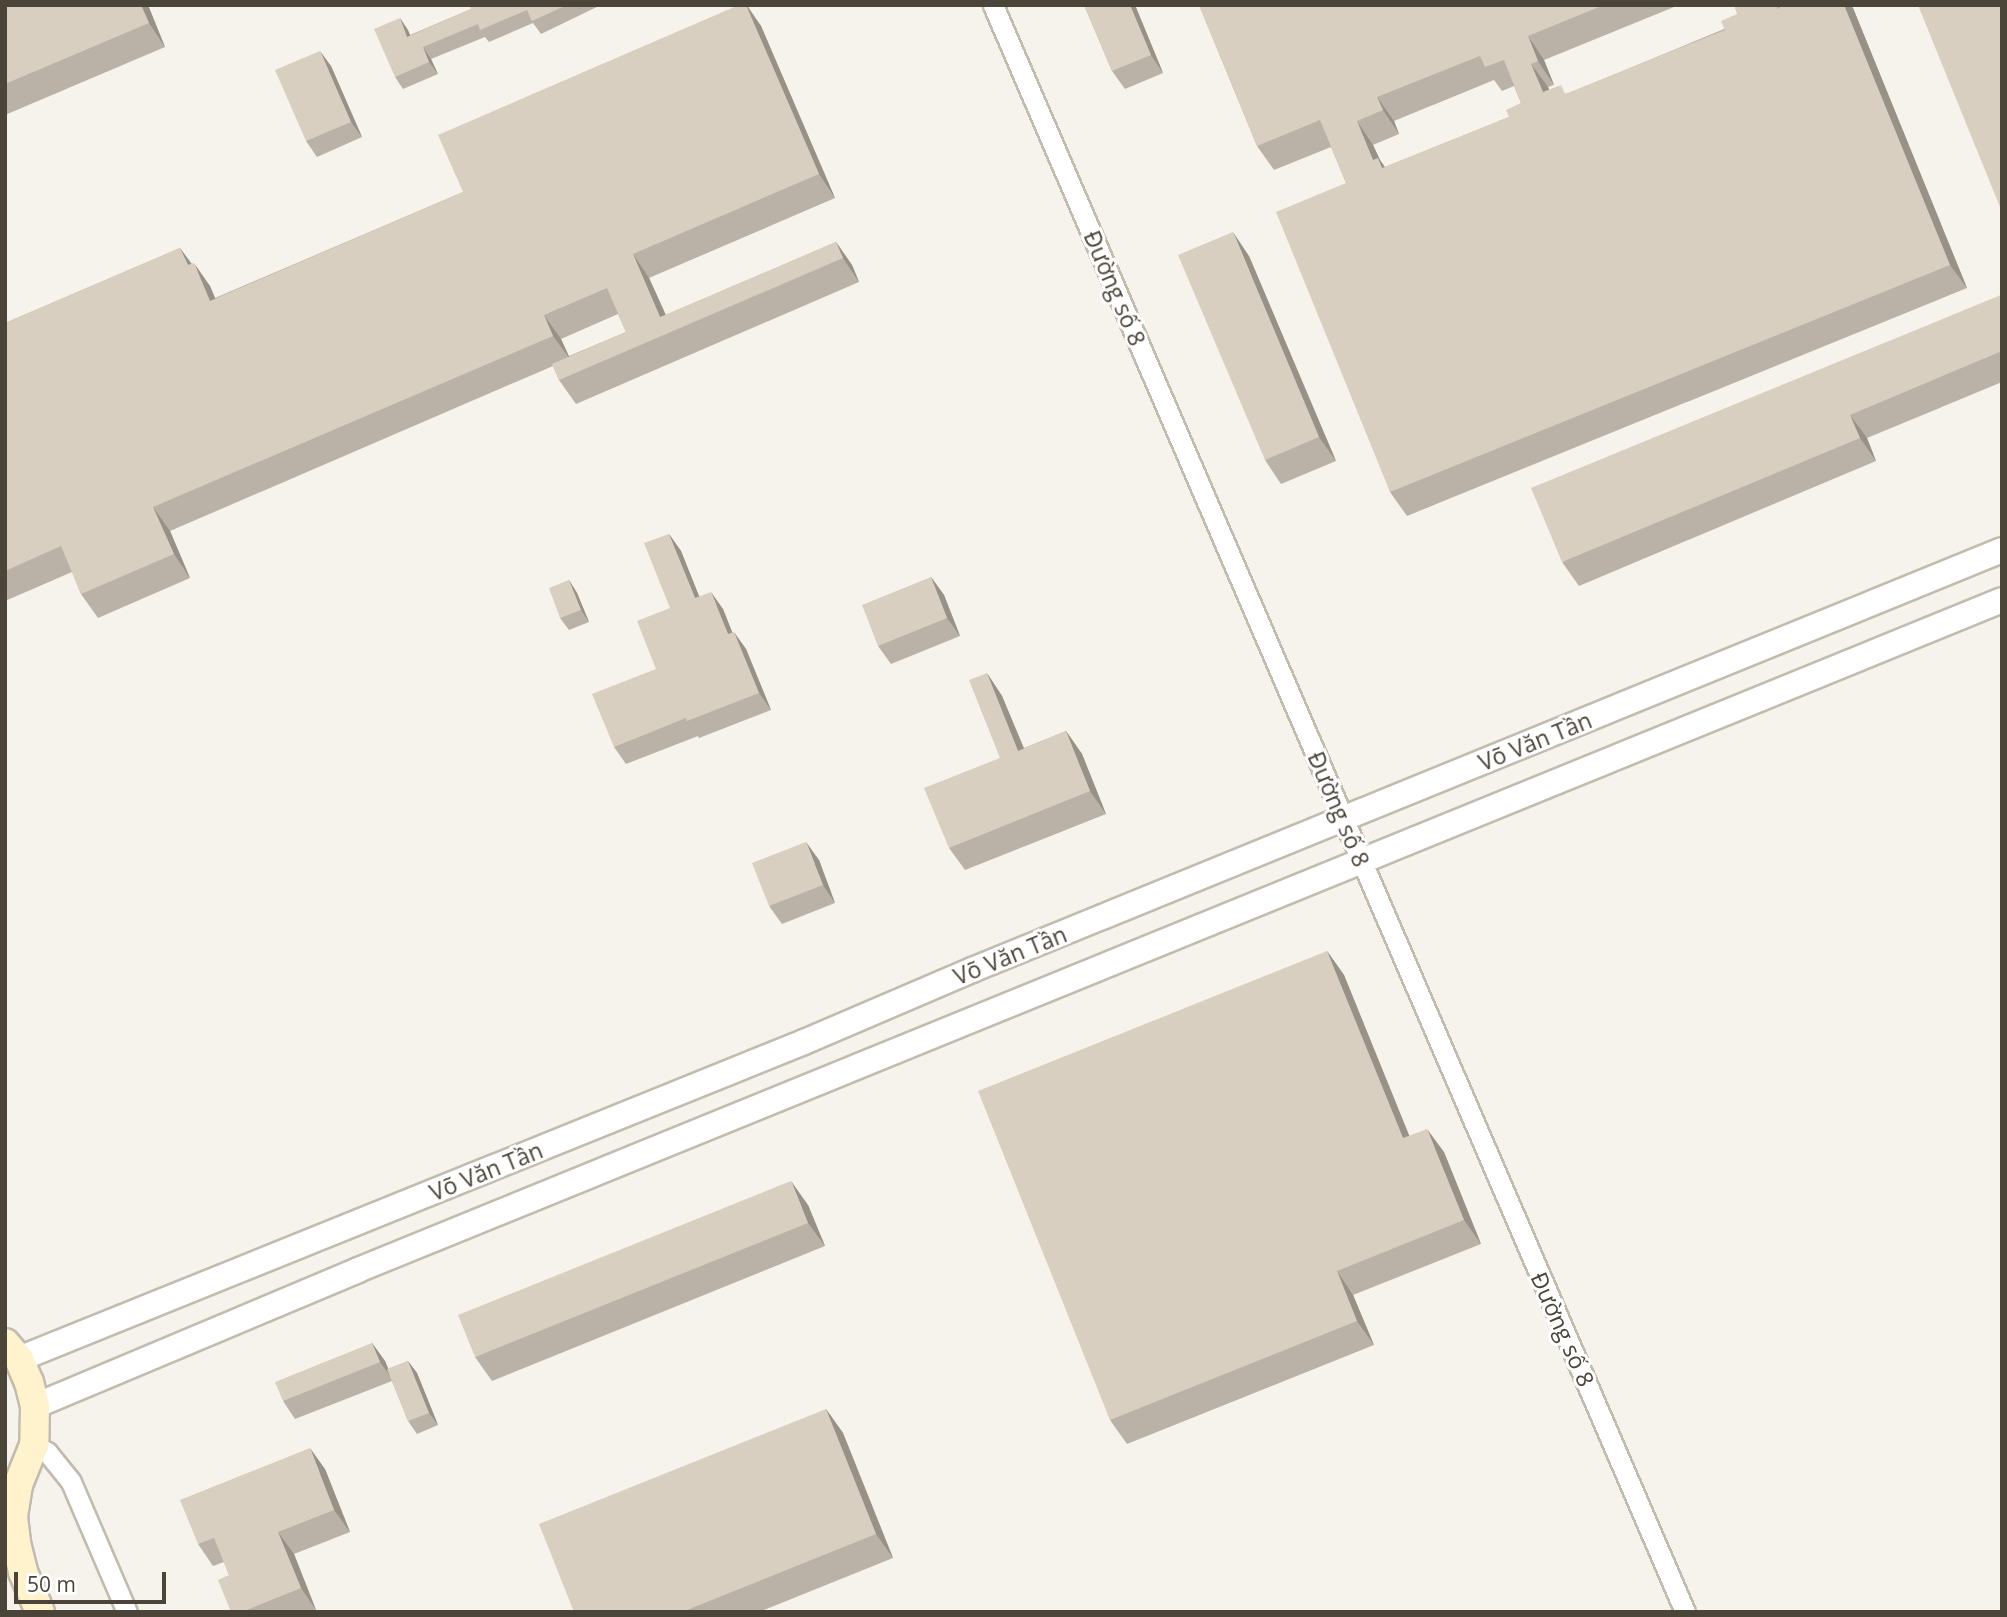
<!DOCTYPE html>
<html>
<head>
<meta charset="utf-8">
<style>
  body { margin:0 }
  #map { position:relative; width:2007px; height:1617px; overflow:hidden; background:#f6f3ec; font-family:"Open Sans",sans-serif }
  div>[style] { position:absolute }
  .roads { filter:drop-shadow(2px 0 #c2bbae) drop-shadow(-2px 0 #c2bbae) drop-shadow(0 2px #c2bbae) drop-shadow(0 -2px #c2bbae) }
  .minor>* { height:19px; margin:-9.5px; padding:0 9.5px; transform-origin:9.5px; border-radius:9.5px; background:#fff }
  .tertiary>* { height:24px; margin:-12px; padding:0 12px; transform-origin:12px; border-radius:12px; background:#fff }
  .secondary>* { height:28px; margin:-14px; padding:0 14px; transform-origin:14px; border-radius:14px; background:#fff3cd }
  .wall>* { inset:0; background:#bab2a6 }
  .shaded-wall>* { inset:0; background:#979187 }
  .building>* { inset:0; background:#d8cfc1 }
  span { translate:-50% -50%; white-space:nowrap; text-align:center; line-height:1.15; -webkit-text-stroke:6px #fff; paint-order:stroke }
  .street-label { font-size:23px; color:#4b4439 }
  .frame { position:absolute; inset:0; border:7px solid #4b4439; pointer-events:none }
  .scale { position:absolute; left:14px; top:1572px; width:152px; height:32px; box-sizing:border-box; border:4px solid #4b4439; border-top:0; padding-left:9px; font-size:21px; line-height:24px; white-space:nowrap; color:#4b4439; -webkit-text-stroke:5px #fff; paint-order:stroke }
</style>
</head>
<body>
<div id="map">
  <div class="roads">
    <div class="minor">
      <div style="left:993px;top:5px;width:1750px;rotate:66.7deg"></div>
      <div style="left:34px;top:1445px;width:15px;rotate:28deg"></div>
      <div style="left:47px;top:1452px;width:38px;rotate:51deg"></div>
      <div style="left:71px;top:1482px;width:142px;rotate:66.7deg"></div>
    </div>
    <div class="tertiary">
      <div style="left:19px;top:1359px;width:847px;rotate:-21.99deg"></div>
      <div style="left:804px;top:1042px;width:183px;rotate:-23.2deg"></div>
      <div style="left:972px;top:970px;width:1112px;rotate:-22.18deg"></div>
      <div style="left:35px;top:1406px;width:350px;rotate:-22.8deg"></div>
      <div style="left:358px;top:1270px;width:1775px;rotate:-22.17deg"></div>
    </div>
    <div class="secondary">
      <div style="left:5px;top:1343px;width:21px;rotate:49deg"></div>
      <div style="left:19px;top:1359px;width:25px;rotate:67deg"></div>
      <div style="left:29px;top:1382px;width:25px;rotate:76deg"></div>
      <div style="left:35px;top:1406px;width:39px;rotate:91deg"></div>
      <div style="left:34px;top:1445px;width:43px;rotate:111.8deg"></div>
      <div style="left:18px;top:1485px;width:19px;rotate:133deg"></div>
      <div style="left:18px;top:1485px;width:32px;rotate:99deg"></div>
      <div style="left:13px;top:1517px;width:26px;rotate:83deg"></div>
      <div style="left:16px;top:1543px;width:30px;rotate:76deg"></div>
      <div style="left:23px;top:1572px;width:43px;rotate:67deg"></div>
    </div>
  </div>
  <div class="wall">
    <div style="clip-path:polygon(5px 5px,148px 5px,165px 47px,5px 115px)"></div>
    <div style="clip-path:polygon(470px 5px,601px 5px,541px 34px,533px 23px,489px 42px,485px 37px,431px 59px,438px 74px,403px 89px,395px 77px,400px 18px,410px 35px,471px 9px)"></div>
    <div style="clip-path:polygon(evenodd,739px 5px,747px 5px,761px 26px,835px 198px,649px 278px,666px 315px,836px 242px,852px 265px,859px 282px,576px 404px,559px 380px,553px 366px,170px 531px,190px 578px,98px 618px,81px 594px,72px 572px,5px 601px,5px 323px,180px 248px,191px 264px,210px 286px,215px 298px,463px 192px,739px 5px,618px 314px,626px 332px,569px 356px,561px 339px,618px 314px)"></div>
    <div style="clip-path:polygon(1084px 5px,1135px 5px,1163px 73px,1125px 89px,1112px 71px)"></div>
    <div style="clip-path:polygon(evenodd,1199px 5px,1679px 5px,1544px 60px,1554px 85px,1548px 87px,1549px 90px,1567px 94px,1782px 5px,1783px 6px,1853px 8px,1967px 288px,1407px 516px,1390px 492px,1346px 183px,1331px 147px,1274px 170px,1257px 146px,1199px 5px,1494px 80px,1502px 91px,1514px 86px,1521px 103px,1509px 117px,1385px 167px,1380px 160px,1373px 145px,1399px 134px,1394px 121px,1494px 80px)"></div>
    <div style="clip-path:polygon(331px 66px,362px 137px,317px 157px,306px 141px)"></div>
    <div style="clip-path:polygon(1249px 256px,1336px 461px,1281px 484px,1265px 460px)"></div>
    <div style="clip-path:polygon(2002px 296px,2002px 382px,1867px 438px,1876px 461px,1579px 586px,1562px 562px)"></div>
    <div style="clip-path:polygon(669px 534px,681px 551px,699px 596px,723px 609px,732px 632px,746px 649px,771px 710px,699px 738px,698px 736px,626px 764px,614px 747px,656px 669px,670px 608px)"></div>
    <div style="clip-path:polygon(931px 577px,944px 595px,960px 636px,891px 664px,878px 646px)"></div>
    <div style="clip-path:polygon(569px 580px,577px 593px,589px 622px,569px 630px,560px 618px)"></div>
    <div style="clip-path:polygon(987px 673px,1002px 696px,1024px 748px,1066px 731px,1082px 754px,1106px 814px,965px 870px,949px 848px,1000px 758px)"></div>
    <div style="clip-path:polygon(819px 860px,835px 903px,782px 924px,769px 906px)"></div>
    <div style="clip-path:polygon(1327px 951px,1344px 975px,1409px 1136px,1444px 1152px,1481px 1244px,1353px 1295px,1374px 1345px,1127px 1444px,1110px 1420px)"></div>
    <div style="clip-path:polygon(808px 1205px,825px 1246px,492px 1381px,475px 1357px)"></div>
    <div style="clip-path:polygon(372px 1343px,385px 1361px,388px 1369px,408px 1361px,417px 1373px,438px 1425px,417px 1434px,408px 1421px,392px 1381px,295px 1419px,283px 1401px)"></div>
    <div style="clip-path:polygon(826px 1409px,843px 1433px,893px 1558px,759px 1612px,574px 1612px)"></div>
    <div style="clip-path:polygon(325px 1469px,350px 1532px,294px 1554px,316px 1610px,311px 1612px,231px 1612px,229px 1575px,224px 1562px,213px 1566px,198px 1544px)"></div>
  </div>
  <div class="shaded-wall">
    <div style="clip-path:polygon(141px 5px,148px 5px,165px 47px,149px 23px)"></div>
    <div style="clip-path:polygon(746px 5px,761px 26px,835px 198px,819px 174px)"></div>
    <div style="clip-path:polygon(1130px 5px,1135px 5px,1163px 73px,1151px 55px)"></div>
    <div style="clip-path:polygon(1844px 5px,1851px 5px,1853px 8px,1967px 288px,1950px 265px)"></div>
    <div style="clip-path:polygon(400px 18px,408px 30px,416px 49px,407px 37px)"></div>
    <div style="clip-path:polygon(1528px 36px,1544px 60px,1554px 85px,1538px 61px)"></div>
    <div style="clip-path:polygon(423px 47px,431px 59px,438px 74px,429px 62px)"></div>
    <div style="clip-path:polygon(320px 51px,331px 66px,362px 137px,351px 122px)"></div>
    <div style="clip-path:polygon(1531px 64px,1548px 87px,1560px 116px,1543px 92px)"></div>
    <div style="clip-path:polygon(1377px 97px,1394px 121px,1399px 134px,1383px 110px)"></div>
    <div style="clip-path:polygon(1357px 121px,1373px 145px,1380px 160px,1395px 182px,1373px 160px)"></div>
    <div style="clip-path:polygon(1233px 232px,1249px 256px,1336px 461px,1319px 437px)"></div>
    <div style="clip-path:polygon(836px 242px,852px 265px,859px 282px,843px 258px)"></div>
    <div style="clip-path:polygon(180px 248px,197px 271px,188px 265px)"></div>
    <div style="clip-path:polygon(633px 254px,649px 278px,673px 331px,660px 317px)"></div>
    <div style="clip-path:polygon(194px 263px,210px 286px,226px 324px,210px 301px)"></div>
    <div style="clip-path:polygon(544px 315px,561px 339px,570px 359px,553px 336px)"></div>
    <div style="clip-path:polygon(1850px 415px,1867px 438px,1876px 461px,1860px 438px)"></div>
    <div style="clip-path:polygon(153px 507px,170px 531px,190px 578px,174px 554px)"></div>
    <div style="clip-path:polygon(669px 534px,681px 551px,707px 616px,695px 598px)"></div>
    <div style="clip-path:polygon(931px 577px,944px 595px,960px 636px,947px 618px)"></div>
    <div style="clip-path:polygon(569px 580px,577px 593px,589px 622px,581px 610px)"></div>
    <div style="clip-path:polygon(711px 592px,723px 609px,740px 652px,728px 634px)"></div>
    <div style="clip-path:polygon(734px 632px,746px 649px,771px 710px,759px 693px)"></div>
    <div style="clip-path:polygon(987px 673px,1002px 696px,1034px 773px,1018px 751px)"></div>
    <div style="clip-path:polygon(1066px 731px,1082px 754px,1106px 814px,1090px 791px)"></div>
    <div style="clip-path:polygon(806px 842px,819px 860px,835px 903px,823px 885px)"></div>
    <div style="clip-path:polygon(1327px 951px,1344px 975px,1420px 1162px,1403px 1138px)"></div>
    <div style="clip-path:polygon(1427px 1129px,1444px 1152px,1481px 1244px,1464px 1220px)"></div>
    <div style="clip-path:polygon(791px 1181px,808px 1205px,825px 1246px,808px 1223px)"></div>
    <div style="clip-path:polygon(1337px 1271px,1353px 1295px,1374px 1345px,1357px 1321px)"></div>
    <div style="clip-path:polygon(372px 1343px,385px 1361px,393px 1380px,380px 1362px)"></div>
    <div style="clip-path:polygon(408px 1361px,417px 1373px,438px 1425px,429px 1413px)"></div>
    <div style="clip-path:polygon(826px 1409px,843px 1433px,893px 1558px,876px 1534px)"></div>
    <div style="clip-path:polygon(310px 1448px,325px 1469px,350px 1532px,334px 1510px)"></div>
    <div style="clip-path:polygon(278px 1532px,294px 1554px,316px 1610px,301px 1588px)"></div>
  </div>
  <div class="building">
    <div style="clip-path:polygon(5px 5px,141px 5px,149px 23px,5px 84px)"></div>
    <div style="clip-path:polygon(470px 5px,567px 5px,532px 21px,527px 10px,480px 30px,478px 24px,423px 47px,429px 62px,395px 77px,374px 29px,400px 18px,407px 37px,471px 9px)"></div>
    <div style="clip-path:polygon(739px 5px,746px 5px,819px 174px,633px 254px,660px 317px,836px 242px,843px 258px,559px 380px,552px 364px,626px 332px,607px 288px,544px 315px,553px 336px,153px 507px,174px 554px,81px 594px,61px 546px,5px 571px,5px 323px,180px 248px,188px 265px,194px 263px,210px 301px,463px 192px,438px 135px)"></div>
    <div style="clip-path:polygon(1084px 5px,1130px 5px,1151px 55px,1112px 71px)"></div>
    <div style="clip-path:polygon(evenodd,1199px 5px,1604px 5px,1528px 36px,1538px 61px,1531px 64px,1543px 92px,1561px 85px,1565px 94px,1725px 30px,1721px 21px,1737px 14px,1734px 5px,1776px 5px,1777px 9px,1785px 5px,1844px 5px,1950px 265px,1390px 492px,1276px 212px,1346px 183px,1320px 120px,1257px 146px,1199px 5px,1480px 56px,1485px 67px,1504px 60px,1521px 103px,1506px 110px,1509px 117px,1382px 168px,1378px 158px,1373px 160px,1357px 121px,1383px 110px,1377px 97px,1480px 56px)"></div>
    <div style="clip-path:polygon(1918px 5px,2002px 5px,2002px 212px)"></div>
    <div style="clip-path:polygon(320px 51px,351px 122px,306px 141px,275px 70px)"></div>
    <div style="clip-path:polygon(1233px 232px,1319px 437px,1265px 460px,1178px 255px)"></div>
    <div style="clip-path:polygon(2001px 295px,2002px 351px,1850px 415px,1860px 438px,1562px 562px,1531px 488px)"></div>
    <div style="clip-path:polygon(669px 534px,695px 598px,711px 592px,728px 634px,734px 632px,759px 693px,687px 721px,686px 718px,614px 747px,592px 694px,656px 669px,637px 621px,670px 608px,644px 543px)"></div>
    <div style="clip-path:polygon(931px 577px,947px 618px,878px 646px,862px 605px)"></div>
    <div style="clip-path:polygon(569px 580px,581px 610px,560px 618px,549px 588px)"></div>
    <div style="clip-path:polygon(987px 673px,1018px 751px,1066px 731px,1090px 791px,949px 848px,924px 788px,1000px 758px,969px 680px)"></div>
    <div style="clip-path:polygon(806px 842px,823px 885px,769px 906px,752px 863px)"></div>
    <div style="clip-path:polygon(1327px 951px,1403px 1138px,1427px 1129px,1464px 1220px,1337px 1271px,1357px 1321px,1110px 1420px,978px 1091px)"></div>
    <div style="clip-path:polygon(791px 1181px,808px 1223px,475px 1357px,458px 1315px)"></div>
    <div style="clip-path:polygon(372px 1343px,380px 1362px,283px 1401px,275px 1382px)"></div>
    <div style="clip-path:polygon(408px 1361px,429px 1413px,408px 1421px,387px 1369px)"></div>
    <div style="clip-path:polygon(826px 1409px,876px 1534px,682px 1612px,574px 1612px,539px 1524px)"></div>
    <div style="clip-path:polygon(310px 1448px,334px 1510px,278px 1532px,301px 1588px,242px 1612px,231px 1612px,218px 1580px,229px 1575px,214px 1538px,198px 1544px,180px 1500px)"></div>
  </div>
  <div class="street-label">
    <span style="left:1115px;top:288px;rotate:67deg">Đường số 8</span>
    <span style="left:1535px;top:741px;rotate:-22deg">Võ Văn Tần</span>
    <span style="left:1339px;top:809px;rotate:67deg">Đường số 8</span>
    <span style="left:1010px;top:955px;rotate:-22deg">Võ Văn Tần</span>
    <span style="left:486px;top:1171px;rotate:-22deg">Võ Văn Tần</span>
    <span style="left:1563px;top:1329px;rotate:66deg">Đường số 8</span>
  </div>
  <div class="frame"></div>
  <div class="scale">50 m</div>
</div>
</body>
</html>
